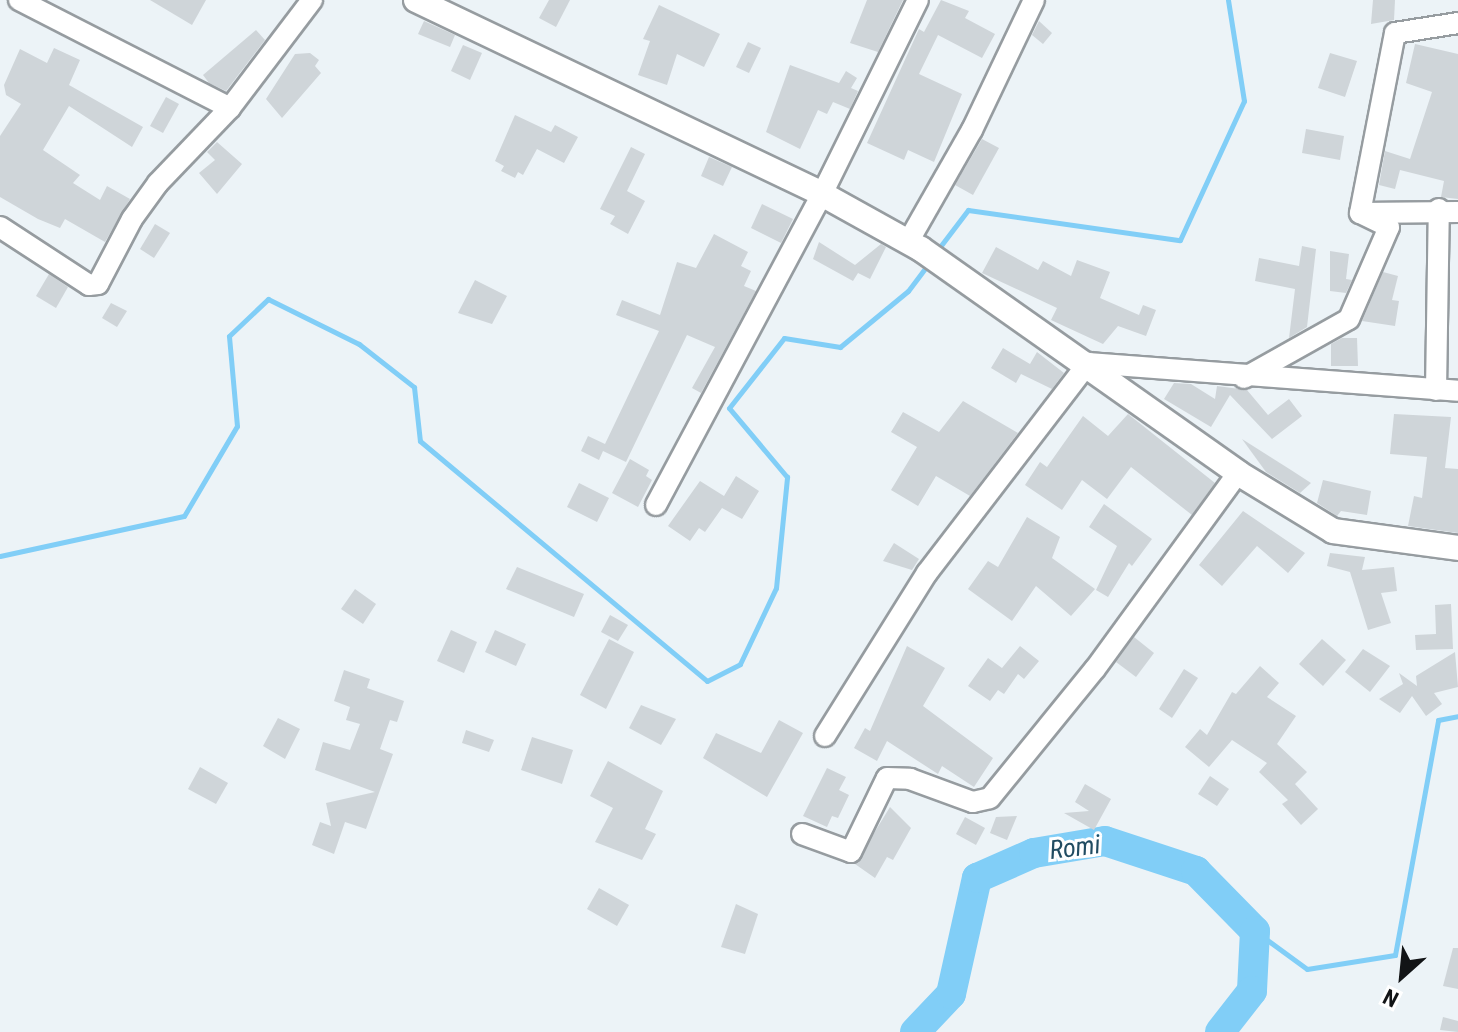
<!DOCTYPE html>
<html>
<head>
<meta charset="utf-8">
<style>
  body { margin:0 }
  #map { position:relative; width:1458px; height:1032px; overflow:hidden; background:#ecf3f7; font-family:"Roboto Condensed",sans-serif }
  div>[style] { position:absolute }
  .stream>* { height:5px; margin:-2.5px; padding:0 2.5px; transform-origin:2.5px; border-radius:2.5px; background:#81cef7 }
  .river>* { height:30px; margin:-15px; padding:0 15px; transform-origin:15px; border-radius:15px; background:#81cef7 }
  .building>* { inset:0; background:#cfd5d9 }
  .roads { filter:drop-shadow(2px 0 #969ca0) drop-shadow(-2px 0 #969ca0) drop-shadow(0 2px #969ca0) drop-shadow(0 -2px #969ca0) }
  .minor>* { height:20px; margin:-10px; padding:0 10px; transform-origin:10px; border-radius:10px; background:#fff }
  .tertiary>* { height:24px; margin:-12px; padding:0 12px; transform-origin:12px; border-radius:12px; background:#fff }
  span { translate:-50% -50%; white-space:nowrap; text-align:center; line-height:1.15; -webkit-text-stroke:6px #fff; paint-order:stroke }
  .water-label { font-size:26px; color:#214c62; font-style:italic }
  .north { position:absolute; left:1362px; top:936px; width:80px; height:80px; -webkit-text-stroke:6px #fff; paint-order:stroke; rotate:207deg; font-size:22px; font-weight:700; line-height:32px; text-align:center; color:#121416 }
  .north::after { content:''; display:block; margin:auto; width:28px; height:36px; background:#121416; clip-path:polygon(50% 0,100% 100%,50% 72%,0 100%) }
</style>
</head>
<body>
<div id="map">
  <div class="stream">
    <div style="left:936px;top:252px;width:53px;rotate:-52.7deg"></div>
    <div style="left:968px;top:210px;width:214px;rotate:8.1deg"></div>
    <div style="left:1180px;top:240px;width:153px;rotate:-65.3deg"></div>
    <div style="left:1244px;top:101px;width:102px;rotate:-99deg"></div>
    <div style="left:0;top:556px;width:188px;rotate:-12.3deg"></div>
    <div style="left:184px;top:516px;width:104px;rotate:-59.5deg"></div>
    <div style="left:237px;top:426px;width:90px;rotate:-95.1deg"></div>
    <div style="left:229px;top:336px;width:54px;rotate:-43.5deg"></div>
    <div style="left:268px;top:299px;width:102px;rotate:26.3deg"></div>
    <div style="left:359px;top:344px;width:70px;rotate:38deg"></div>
    <div style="left:414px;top:387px;width:54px;rotate:83.7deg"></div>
    <div style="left:420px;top:441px;width:374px;rotate:39.9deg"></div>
    <div style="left:707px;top:681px;width:37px;rotate:-27deg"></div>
    <div style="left:740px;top:664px;width:84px;rotate:-64.7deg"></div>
    <div style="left:776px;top:588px;width:112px;rotate:-84.3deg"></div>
    <div style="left:787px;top:477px;width:90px;rotate:-130deg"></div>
    <div style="left:729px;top:408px;width:89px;rotate:-51.8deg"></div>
    <div style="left:784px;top:338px;width:57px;rotate:9.1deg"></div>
    <div style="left:840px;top:347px;width:88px;rotate:-39.5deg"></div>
    <div style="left:908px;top:291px;width:34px;rotate:-53deg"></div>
    <div style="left:1255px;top:931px;width:64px;rotate:36.2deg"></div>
    <div style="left:1307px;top:969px;width:89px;rotate:-9deg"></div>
    <div style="left:1395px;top:955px;width:239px;rotate:-79.6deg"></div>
    <div style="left:1438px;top:720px;width:20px;rotate:-11deg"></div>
  </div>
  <div class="river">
    <div style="left:915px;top:1032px;width:52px;rotate:-46.5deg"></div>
    <div style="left:951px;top:994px;width:119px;rotate:-77.4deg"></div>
    <div style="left:977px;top:878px;width:62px;rotate:-23.7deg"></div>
    <div style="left:1034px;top:853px;width:72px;rotate:-9.6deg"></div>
    <div style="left:1105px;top:841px;width:96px;rotate:18.2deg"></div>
    <div style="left:1196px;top:871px;width:84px;rotate:45.5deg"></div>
    <div style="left:1255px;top:931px;width:60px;rotate:92.9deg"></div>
    <div style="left:1252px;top:991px;width:52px;rotate:128deg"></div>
  </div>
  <div class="building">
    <div style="clip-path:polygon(150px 0,206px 0,192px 25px)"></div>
    <div style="clip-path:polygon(549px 0,570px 0,556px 27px,539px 18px)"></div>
    <div style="clip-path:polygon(867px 0,903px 0,878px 52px,850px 43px)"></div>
    <div style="clip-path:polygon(941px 0,969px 11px,965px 18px,995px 34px,982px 58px,938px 35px,919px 74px,962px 94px,934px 162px,908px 150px,904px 160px,867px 143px,919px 29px,924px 32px)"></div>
    <div style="clip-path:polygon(1373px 0,1395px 0,1394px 20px,1371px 24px)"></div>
    <div style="clip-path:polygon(659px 5px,720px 34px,704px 67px,677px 54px,667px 85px,638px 75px,650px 41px,643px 39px)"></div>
    <div style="clip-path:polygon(424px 21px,455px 35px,450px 47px,418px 34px)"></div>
    <div style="clip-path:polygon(1039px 21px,1052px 33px,1043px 44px,1032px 35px)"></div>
    <div style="clip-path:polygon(256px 30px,265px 40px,226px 91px,209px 83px,203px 75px)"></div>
    <div style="clip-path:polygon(748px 42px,761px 48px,749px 73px,736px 67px)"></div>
    <div style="clip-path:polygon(1415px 44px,1458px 54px,1458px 199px,1441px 197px,1444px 181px,1400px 170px,1395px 189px,1379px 185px,1385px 151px,1410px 159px,1432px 92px,1406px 83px)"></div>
    <div style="clip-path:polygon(463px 45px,482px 53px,470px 80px,451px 71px)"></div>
    <div style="clip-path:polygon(54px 48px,80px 60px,69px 85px,143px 127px,132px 147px,69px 106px,43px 150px,80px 175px,73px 183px,100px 200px,107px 186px,130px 199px,105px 242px,65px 219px,60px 228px,38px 219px,0 197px,0 136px,21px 104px,6px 95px,4px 85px,20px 49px,47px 63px)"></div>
    <div style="clip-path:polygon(310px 53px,319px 60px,315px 66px,321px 73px,282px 118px,266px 99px,295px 54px)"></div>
    <div style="clip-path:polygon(1330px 53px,1357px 61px,1345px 97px,1318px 88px)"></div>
    <div style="clip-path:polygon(790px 65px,839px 83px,846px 71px,857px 78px,851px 88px,858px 91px,850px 109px,833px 102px,827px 114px,818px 110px,800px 149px,766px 132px)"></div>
    <div style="clip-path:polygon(166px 97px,179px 104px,163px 133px,150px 126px)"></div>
    <div style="clip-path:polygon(515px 115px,551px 132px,555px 125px,578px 137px,564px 163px,537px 149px,523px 175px,518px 172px,515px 178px,501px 171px,504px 166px,495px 161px)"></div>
    <div style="clip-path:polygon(1306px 129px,1344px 136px,1340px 160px,1302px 153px)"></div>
    <div style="clip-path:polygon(982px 139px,999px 148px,973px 195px,955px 185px)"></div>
    <div style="clip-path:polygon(217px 142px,242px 164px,217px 194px,199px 173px,215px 160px,207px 152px)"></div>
    <div style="clip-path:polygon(631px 147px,645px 154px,627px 191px,645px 201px,628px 234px,610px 224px,615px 216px,600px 209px)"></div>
    <div style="clip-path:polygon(709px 157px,732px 167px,723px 186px,701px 176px)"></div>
    <div style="clip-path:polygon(762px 204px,793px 219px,781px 243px,751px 228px)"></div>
    <div style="clip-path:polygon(155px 224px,170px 233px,154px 258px,140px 249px)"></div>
    <div style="clip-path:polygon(714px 234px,748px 252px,741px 266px,751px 271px,744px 286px,756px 291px,701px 393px,692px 388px,715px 347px,687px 335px,626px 462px,603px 451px,599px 460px,581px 451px,588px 436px,605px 444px,659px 331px,616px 315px,622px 300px,660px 315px,677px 262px,696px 268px)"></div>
    <div style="clip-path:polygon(819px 242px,855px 265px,881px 244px,886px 247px,870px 279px,858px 273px,853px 281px,813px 259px)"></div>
    <div style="clip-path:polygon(1302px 246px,1316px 249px,1307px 327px,1289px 338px,1295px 289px,1255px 281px,1259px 258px,1299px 266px)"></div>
    <div style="clip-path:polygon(996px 247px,1038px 270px,1043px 261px,1071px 276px,1077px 260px,1110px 272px,1100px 298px,1139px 315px,1143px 305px,1156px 310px,1146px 336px,1118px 326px,1103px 344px,1051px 320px,1057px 308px,982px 273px)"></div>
    <div style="clip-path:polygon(1330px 251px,1349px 254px,1346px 279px,1352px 280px,1346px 293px,1330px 291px)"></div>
    <div style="clip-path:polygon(1383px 272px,1398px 276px,1392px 300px,1399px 301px,1395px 326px,1362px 321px)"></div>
    <div style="clip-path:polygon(49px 274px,68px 287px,56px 308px,36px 296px)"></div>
    <div style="clip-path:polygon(475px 280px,507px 296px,492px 324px,458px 313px)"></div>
    <div style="clip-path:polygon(111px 303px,127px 311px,117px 327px,102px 318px)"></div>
    <div style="clip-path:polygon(1342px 338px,1357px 338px,1358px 366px,1331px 366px,1331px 344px)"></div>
    <div style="clip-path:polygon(1003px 348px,1030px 364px,1037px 352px,1064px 373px,1052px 389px,1021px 374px,1016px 383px,991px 368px)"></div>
    <div style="clip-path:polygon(1174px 383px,1191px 384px,1215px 399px,1217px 386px,1247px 390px,1268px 415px,1289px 399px,1302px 416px,1272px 439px,1230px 395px,1211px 427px,1164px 399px)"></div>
    <div style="clip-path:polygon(963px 401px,1018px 433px,970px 496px,936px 476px,918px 506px,891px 490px,917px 447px,891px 432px,903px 412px,939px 432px)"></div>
    <div style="clip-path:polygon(1128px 414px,1215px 483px,1192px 515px,1131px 467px,1107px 499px,1082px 480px,1062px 510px,1025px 485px,1040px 462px,1047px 467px,1083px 416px,1108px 436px)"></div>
    <div style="clip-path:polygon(1394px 414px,1451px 417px,1445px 468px,1458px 469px,1458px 533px,1408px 526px,1414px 496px,1422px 498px,1427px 457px,1390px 454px)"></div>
    <div style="clip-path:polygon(1242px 439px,1291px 470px,1311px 483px,1300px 493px,1266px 472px)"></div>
    <div style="clip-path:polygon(630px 459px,649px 470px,646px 476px,652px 480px,638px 507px,612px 493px)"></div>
    <div style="clip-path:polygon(736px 476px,759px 491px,742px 519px,722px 508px,705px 532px,699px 528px,690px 541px,668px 526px,700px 481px,724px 496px)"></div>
    <div style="clip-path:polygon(1323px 480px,1371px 491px,1367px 515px,1341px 511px,1337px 516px,1317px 503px)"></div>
    <div style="clip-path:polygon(579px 483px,609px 498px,597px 522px,567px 507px)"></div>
    <div style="clip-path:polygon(1104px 504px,1152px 539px,1132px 566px,1129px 563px,1108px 597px,1096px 590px,1117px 546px,1089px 527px)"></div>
    <div style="clip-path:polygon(1243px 511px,1305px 553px,1288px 573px,1257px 546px,1222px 586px,1199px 565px)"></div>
    <div style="clip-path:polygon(1027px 517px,1060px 537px,1052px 558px,1095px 589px,1071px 616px,1036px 586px,1012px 621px,968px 589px,988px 561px,998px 567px)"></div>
    <div style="clip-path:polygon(894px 543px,919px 559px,912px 570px,883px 561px)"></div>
    <div style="clip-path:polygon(1330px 553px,1365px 557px,1362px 570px,1394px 567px,1397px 591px,1381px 593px,1391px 623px,1368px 630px,1350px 572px,1327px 566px)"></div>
    <div style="clip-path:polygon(517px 567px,584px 594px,574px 617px,506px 589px)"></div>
    <div style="clip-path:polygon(355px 589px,376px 604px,363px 624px,341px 609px)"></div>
    <div style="clip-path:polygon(1451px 604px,1453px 649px,1416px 650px,1415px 635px,1436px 634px,1435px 605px)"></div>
    <div style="clip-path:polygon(610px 615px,628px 625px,618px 641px,601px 632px)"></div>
    <div style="clip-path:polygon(451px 630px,477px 642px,464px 673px,437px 661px)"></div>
    <div style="clip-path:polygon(495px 630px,526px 644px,516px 666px,485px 652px)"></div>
    <div style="clip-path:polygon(1134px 637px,1154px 653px,1136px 677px,1116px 662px)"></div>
    <div style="clip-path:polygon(609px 639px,634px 652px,606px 709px,580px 695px)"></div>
    <div style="clip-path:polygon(1322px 639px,1346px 660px,1323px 686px,1299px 664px)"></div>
    <div style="clip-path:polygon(907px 646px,945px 668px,923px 706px,993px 758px,974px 787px,942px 766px,938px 774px,887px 741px,877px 761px,854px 748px,865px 728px,870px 731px)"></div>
    <div style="clip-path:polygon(1020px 646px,1039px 661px,1024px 679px,1018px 674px,1004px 694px,998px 690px,990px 701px,968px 686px,988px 658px,1002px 668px)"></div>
    <div style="clip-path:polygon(1363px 649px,1390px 666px,1370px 692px,1345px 672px)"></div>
    <div style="clip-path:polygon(1455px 652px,1458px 687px,1434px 693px,1442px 704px,1426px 716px,1412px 696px,1400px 713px,1379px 699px,1403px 684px,1399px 673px,1417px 686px,1416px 676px)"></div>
    <div style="clip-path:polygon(1260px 666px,1279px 683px,1267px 697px,1296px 716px,1277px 744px,1307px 772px,1295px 784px,1318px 809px,1301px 825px,1282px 804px,1288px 800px,1259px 772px,1267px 763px,1232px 740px,1209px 767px,1185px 747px,1200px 729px,1207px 735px,1232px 692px,1236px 694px)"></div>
    <div style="clip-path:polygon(1184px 669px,1198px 678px,1172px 718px,1159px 709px)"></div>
    <div style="clip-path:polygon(344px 670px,370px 679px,367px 688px,404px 701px,397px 722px,390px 720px,380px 749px,393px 754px,366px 829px,345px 822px,334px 854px,312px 845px,320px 822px,331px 826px,326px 803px,375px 792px,315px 770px,323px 742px,350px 750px,360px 724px,346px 720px,350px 707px,334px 701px)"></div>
    <div style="clip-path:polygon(641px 705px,676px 719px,661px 745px,629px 728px)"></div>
    <div style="clip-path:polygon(278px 718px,300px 729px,285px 759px,263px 746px)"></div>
    <div style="clip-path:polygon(779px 720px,803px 733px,767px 797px,703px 758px,716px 733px,761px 753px)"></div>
    <div style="clip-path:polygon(466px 730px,494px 740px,489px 752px,462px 743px)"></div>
    <div style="clip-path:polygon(532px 737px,573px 750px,562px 784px,521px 770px)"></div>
    <div style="clip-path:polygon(608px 761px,663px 791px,645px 829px,656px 834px,642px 860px,595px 842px,613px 808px,590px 796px)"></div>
    <div style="clip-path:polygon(200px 767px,228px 783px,216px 804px,188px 789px)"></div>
    <div style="clip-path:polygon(827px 768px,846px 777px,839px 790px,849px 795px,838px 818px,832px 816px,827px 827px,803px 816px)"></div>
    <div style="clip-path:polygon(1210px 776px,1229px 789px,1217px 806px,1198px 794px)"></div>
    <div style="clip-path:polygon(1085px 784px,1111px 799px,1094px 830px,1064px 813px,1089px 811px,1075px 802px)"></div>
    <div style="clip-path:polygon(890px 807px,911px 828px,893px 860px,887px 857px,875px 878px,855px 864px)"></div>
    <div style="clip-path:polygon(1017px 816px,1007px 840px,990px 833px,996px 817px)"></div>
    <div style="clip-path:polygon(965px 817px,985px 828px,976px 845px,956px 834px)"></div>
    <div style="clip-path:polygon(599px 888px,629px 905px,617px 926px,587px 909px)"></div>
    <div style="clip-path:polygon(736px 904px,758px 914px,745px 954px,721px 947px)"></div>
    <div style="clip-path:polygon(1453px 948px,1458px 948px,1458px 989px,1443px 986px)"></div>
    <div style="clip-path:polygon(1443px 1017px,1458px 1021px,1458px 1032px,1440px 1030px)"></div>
  </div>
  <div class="roads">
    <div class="minor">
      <div style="left:19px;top:0;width:237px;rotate:27.1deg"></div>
      <div style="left:1360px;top:213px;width:183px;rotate:-79deg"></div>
      <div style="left:1395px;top:33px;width:64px;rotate:-9deg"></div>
      <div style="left:0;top:227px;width:106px;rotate:33.1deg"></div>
      <div style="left:89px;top:285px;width:9px;rotate:-6deg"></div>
      <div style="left:98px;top:284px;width:73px;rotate:-62.4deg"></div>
      <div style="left:132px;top:219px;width:44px;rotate:-54.2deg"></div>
      <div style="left:158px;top:183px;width:104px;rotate:-46.2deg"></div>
      <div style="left:230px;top:108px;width:136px;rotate:-52.8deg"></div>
      <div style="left:908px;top:242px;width:129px;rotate:-60.3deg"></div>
      <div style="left:972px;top:130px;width:144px;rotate:-64.5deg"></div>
      <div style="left:1244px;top:378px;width:120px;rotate:-29.3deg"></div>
      <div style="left:1349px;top:319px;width:100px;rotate:-66.5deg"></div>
      <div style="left:1389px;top:227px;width:32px;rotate:-154deg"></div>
      <div style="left:1360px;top:213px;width:98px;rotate:-0.6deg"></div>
      <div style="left:1436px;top:390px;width:181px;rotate:-89.1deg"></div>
      <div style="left:656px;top:505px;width:353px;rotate:-61.9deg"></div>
      <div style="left:822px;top:194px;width:216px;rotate:-63.7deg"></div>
      <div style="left:825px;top:736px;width:192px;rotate:-58deg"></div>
      <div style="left:927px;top:573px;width:265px;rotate:-52.5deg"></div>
      <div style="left:1088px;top:363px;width:371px;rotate:4.3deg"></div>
      <div style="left:802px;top:834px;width:52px;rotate:20.2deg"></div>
      <div style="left:851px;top:852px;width:82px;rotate:-64.1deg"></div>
      <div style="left:887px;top:778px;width:23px;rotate:2deg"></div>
      <div style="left:910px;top:779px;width:67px;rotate:20.1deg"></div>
      <div style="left:973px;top:802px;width:17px;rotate:-13deg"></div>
      <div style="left:990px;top:798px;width:166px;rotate:-50.9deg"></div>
      <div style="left:1095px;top:669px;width:243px;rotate:-53.9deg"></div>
    </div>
    <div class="tertiary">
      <div style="left:416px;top:0;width:450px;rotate:25.5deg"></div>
      <div style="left:822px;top:194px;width:113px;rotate:29.1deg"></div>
      <div style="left:921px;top:249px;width:388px;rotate:35.2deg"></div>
      <div style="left:1238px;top:473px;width:111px;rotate:31.4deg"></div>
      <div style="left:1333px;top:531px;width:126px;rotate:7.7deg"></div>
    </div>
  </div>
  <div class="water-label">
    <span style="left:1075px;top:848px;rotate:-7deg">Romi</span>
  </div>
  <div class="north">N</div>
</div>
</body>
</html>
